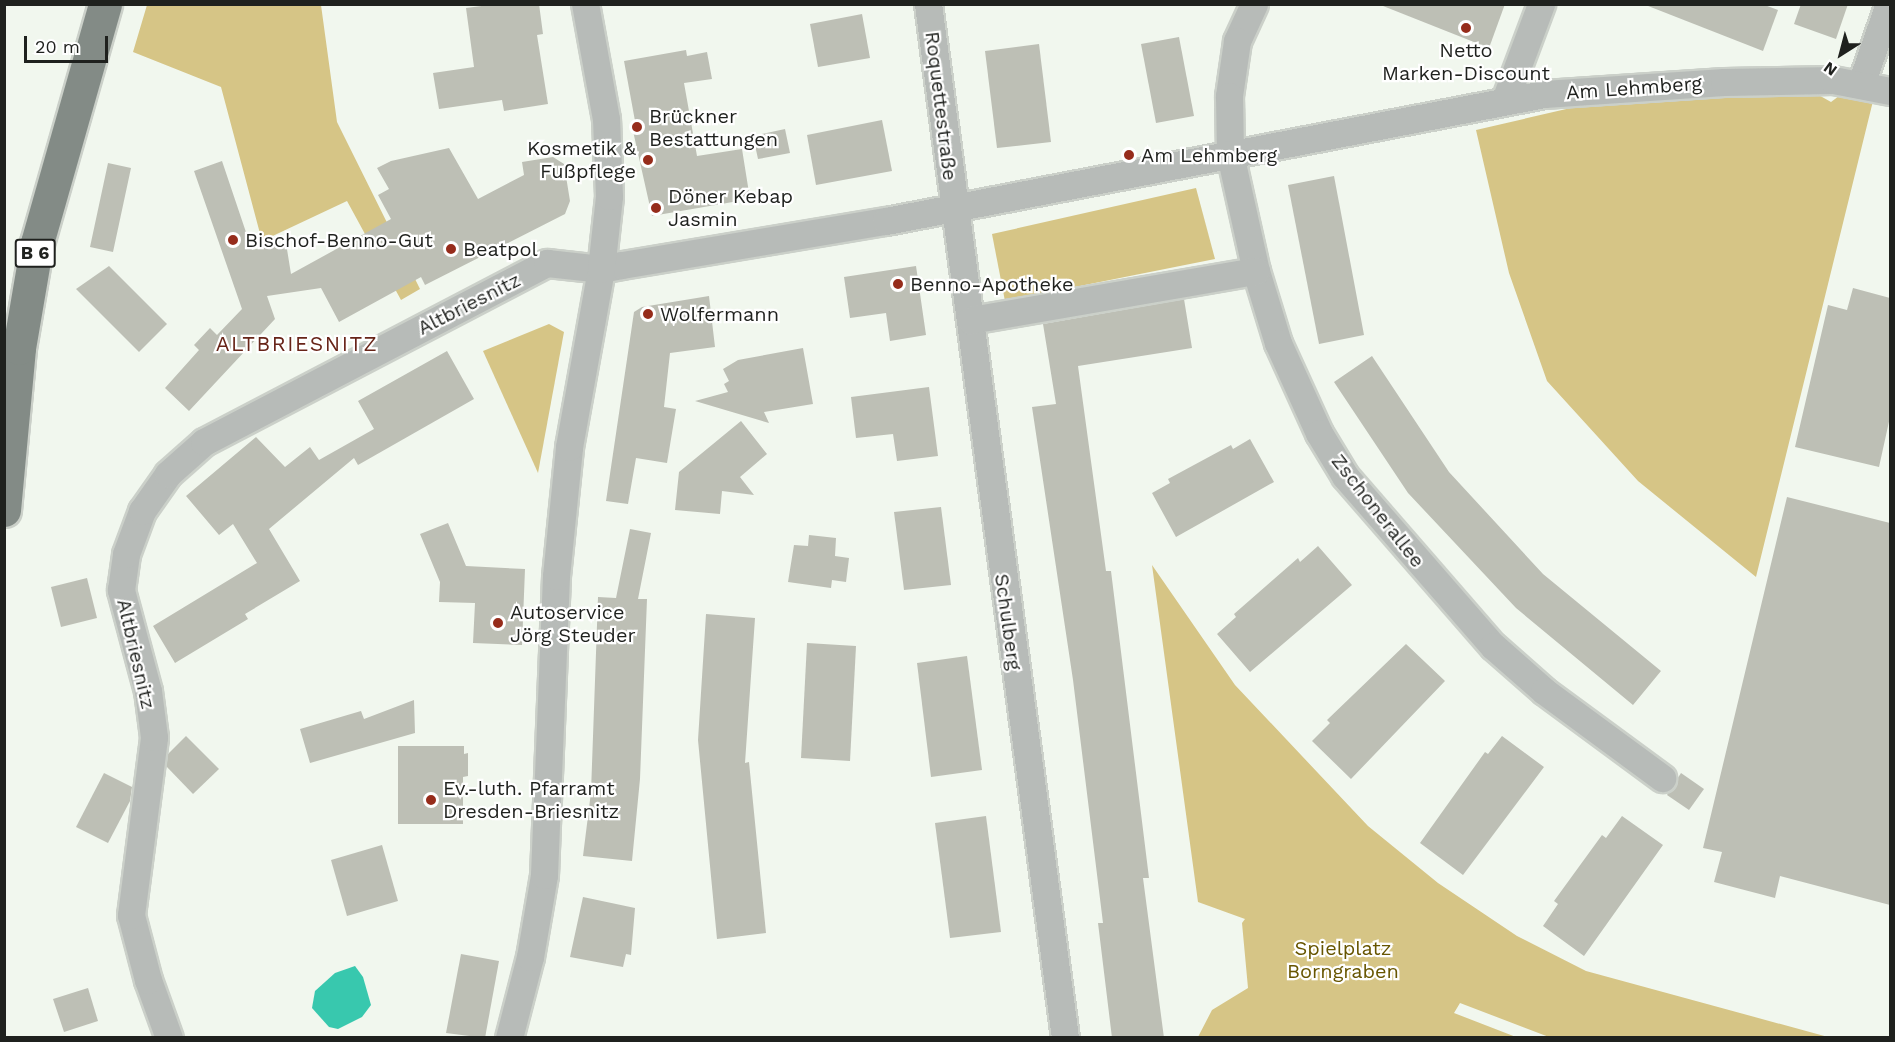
<!DOCTYPE html>
<html>
<head>
<meta charset="utf-8">
<style>
  body { margin:0 }
  #map { position:relative; width:1895px; height:1042px; overflow:hidden; background:#f1f7ee; font-family:"Work Sans",sans-serif }
  div>[style] { position:absolute }
  .green>* { inset:0; background:#d6c586 }
  .water>* { inset:0; background:#38c8ae }
  .building>* { inset:0; background:#bdbfb5 }
  .roads { filter:drop-shadow(2px 0 #cbd0c9) drop-shadow(-2px 0 #cbd0c9) drop-shadow(0 2px #cbd0c9) drop-shadow(0 -2px #cbd0c9) }
  .minor>* { height:27px; margin:-13.5px; padding:0 13.5px; transform-origin:13.5px; border-radius:13.5px; background:#b7bbb8 }
  .major>* { height:33px; margin:-16.5px; padding:0 16.5px; transform-origin:16.5px; border-radius:16.5px; background:#838b86 }
  .dots>* { width:16px; height:16px; translate:-50% -50%; box-sizing:border-box; border:3px solid #fff; border-radius:50% }
  span { translate:-50% -50%; white-space:nowrap; text-align:center; line-height:1.15; -webkit-text-stroke:4.5px #fff; paint-order:stroke }
  .shield-label span { padding:2px 4px; background:#fff; border:2px solid; border-radius:4px; -webkit-text-stroke-width:0 }
  .shield-label { font-size:18px; color:#1f211e; font-weight:700 }
  .poi-label { font-size:20px; color:#1f211e }
  .left { translate:0 -50%; text-align:left }
  .right { translate:-100% -50%; text-align:right }
  .street-label { font-size:20px; color:#1f211e }
  .park-label { font-size:20px; color:#675500 }
  .neighbourhood-label { font-size:21px; color:#672418; letter-spacing:1.5px }
  .frame { position:absolute; inset:0; border:6px solid #1f211e; pointer-events:none }
  .north { position:absolute; left:1811px; top:24px; width:60px; height:60px; -webkit-text-stroke:4px #fff; paint-order:stroke; rotate:216deg; font-size:16px; font-weight:700; line-height:24px; text-align:center; color:#1f211e }
  .north::after { content:''; display:block; margin:auto; width:21px; height:27px; background:#1f211e; clip-path:polygon(50% 0,100% 100%,50% 72%,0 100%) }
  .scale { position:absolute; left:24px; top:36px; width:84px; height:27px; box-sizing:border-box; border:3px solid #1f211e; border-top:0; padding-left:8px; font-size:18px; line-height:21px; white-space:nowrap; color:#1f211e; -webkit-text-stroke:4px #fff; paint-order:stroke }
</style>
</head>
<body>
<div id="map">
  <div class="green">
    <div style="clip-path:polygon(147px 5px,321px 5px,337px 122px,420px 289px,401px 300px,347px 201px,262px 241px,221px 87px,133px 52px)"></div>
    <div style="clip-path:polygon(1759px 93px,1815px 93px,1831px 102px,1839px 96px,1873px 101px,1756px 577px,1638px 481px,1547px 381px,1509px 273px,1476px 130px,1575px 107px)"></div>
    <div style="clip-path:polygon(1196px 188px,1215px 259px,1005px 301px,992px 234px)"></div>
    <div style="clip-path:polygon(549px 324px,564px 332px,538px 473px,483px 351px)"></div>
    <div style="clip-path:polygon(1152px 565px,1235px 685px,1368px 826px,1438px 883px,1517px 936px,1586px 971px,1828px 1037px,1549px 1037px,1460px 1003px,1454px 1013px,1516px 1037px,1198px 1037px,1212px 1010px,1248px 988px,1242px 923px,1245px 919px,1198px 902px)"></div>
  </div>
  <div class="water">
    <div style="clip-path:polygon(355px 966px,363px 977px,371px 1005px,362px 1017px,338px 1029px,329px 1027px,312px 1008px,315px 991px,335px 973px)"></div>
  </div>
  <div class="building">
    <div style="clip-path:polygon(497px 4px,539px 4px,543px 34px,537px 35px,548px 104px,504px 111px,502px 100px,439px 109px,433px 73px,474px 67px,466px 8px)"></div>
    <div style="clip-path:polygon(1378px 4px,1505px 4px,1489px 48px)"></div>
    <div style="clip-path:polygon(1643px 4px,1762px 4px,1778px 10px,1763px 51px)"></div>
    <div style="clip-path:polygon(1801px 4px,1848px 4px,1836px 39px,1794px 24px)"></div>
    <div style="clip-path:polygon(862px 14px,870px 58px,818px 67px,810px 24px)"></div>
    <div style="clip-path:polygon(1179px 37px,1194px 116px,1156px 123px,1141px 44px)"></div>
    <div style="clip-path:polygon(1039px 44px,1051px 142px,997px 148px,985px 51px)"></div>
    <div style="clip-path:polygon(686px 50px,687px 56px,707px 52px,712px 79px,684px 83px,697px 156px,742px 149px,750px 199px,652px 216px,631px 122px,635px 121px,624px 61px)"></div>
    <div style="clip-path:polygon(882px 120px,892px 171px,816px 185px,807px 135px)"></div>
    <div style="clip-path:polygon(785px 129px,790px 153px,758px 159px,753px 136px)"></div>
    <div style="clip-path:polygon(449px 148px,478px 199px,524px 175px,522px 162px,553px 157px,564px 164px,570px 201px,565px 214px,425px 285px,421px 277px,339px 322px,321px 288px,267px 296px,275px 319px,189px 411px,165px 388px,199px 350px,194px 345px,210px 328px,217px 335px,242px 309px,194px 171px,222px 161px,252px 250px,286px 243px,291px 274px,391px 219px,378px 195px,389px 189px,377px 168px,391px 161px)"></div>
    <div style="clip-path:polygon(108px 163px,131px 168px,113px 252px,90px 247px)"></div>
    <div style="clip-path:polygon(1334px 176px,1364px 335px,1319px 344px,1288px 185px)"></div>
    <div style="clip-path:polygon(109px 266px,167px 324px,139px 352px,76px 289px)"></div>
    <div style="clip-path:polygon(916px 266px,926px 335px,890px 341px,886px 313px,850px 318px,844px 277px)"></div>
    <div style="clip-path:polygon(1853px 288px,1890px 298px,1890px 417px,1879px 467px,1795px 447px,1828px 305px,1847px 310px)"></div>
    <div style="clip-path:polygon(709px 296px,715px 347px,670px 353px,664px 407px,676px 409px,667px 463px,636px 458px,628px 504px,606px 501px,634px 312px,642px 307px)"></div>
    <div style="clip-path:polygon(1184px 299px,1192px 348px,1078px 366px,1106px 571px,1111px 571px,1149px 878px,1143px 878px,1164px 1038px,1112px 1038px,1098px 923px,1103px 923px,1073px 680px,1032px 407px,1056px 404px,1043px 324px)"></div>
    <div style="clip-path:polygon(803px 348px,813px 404px,764px 412px,769px 423px,695px 401px,728px 392px,724px 384px,729px 381px,723px 369px,738px 360px)"></div>
    <div style="clip-path:polygon(447px 351px,474px 399px,358px 465px,354px 458px,269px 529px,300px 581px,245px 614px,248px 619px,175px 663px,153px 626px,257px 563px,233px 524px,219px 535px,186px 496px,256px 437px,285px 467px,310px 447px,319px 460px,374px 429px,358px 401px)"></div>
    <div style="clip-path:polygon(1372px 356px,1449px 472px,1543px 574px,1661px 671px,1633px 705px,1516px 608px,1408px 493px,1334px 382px)"></div>
    <div style="clip-path:polygon(929px 387px,938px 456px,897px 461px,893px 434px,856px 438px,851px 397px)"></div>
    <div style="clip-path:polygon(741px 421px,767px 454px,740px 477px,754px 495px,722px 491px,720px 514px,675px 510px,679px 472px)"></div>
    <div style="clip-path:polygon(1250px 439px,1274px 482px,1176px 537px,1152px 493px,1170px 483px,1168px 479px,1231px 445px,1233px 449px)"></div>
    <div style="clip-path:polygon(1787px 497px,1890px 523px,1890px 905px,1780px 876px,1775px 898px,1714px 882px,1722px 852px,1703px 848px)"></div>
    <div style="clip-path:polygon(941px 507px,951px 585px,904px 590px,894px 512px)"></div>
    <div style="clip-path:polygon(448px 523px,466px 566px,525px 569px,522px 645px,473px 643px,475px 603px,439px 602px,440px 582px,420px 534px)"></div>
    <div style="clip-path:polygon(630px 529px,651px 533px,638px 599px,647px 599px,640px 779px,632px 861px,583px 856px,591px 792px,598px 597px,616px 598px)"></div>
    <div style="clip-path:polygon(809px 535px,836px 538px,835px 556px,849px 558px,846px 582px,832px 580px,831px 588px,788px 582px,794px 545px,808px 546px)"></div>
    <div style="clip-path:polygon(1318px 546px,1352px 585px,1250px 672px,1217px 634px,1236px 617px,1234px 614px,1298px 558px,1300px 562px)"></div>
    <div style="clip-path:polygon(87px 578px,97px 618px,61px 627px,51px 587px)"></div>
    <div style="clip-path:polygon(706px 614px,755px 618px,745px 763px,749px 762px,766px 933px,717px 939px,698px 740px)"></div>
    <div style="clip-path:polygon(807px 643px,856px 646px,850px 761px,801px 758px)"></div>
    <div style="clip-path:polygon(1406px 644px,1445px 681px,1351px 779px,1312px 741px,1330px 723px,1327px 720px)"></div>
    <div style="clip-path:polygon(967px 656px,982px 770px,931px 777px,917px 663px)"></div>
    <div style="clip-path:polygon(414px 700px,415px 733px,310px 763px,300px 729px,361px 711px,364px 719px)"></div>
    <div style="clip-path:polygon(186px 736px,219px 769px,193px 794px,166px 766px,168px 754px)"></div>
    <div style="clip-path:polygon(1502px 736px,1544px 767px,1463px 875px,1420px 843px,1485px 752px,1488px 754px)"></div>
    <div style="clip-path:polygon(398px 746px,464px 746px,464px 754px,468px 753px,468px 776px,463px 777px,463px 824px,398px 824px)"></div>
    <div style="clip-path:polygon(104px 773px,132px 787px,130px 801px,108px 843px,76px 827px)"></div>
    <div style="clip-path:polygon(1681px 773px,1704px 789px,1689px 810px,1667px 795px)"></div>
    <div style="clip-path:polygon(986px 816px,1001px 932px,950px 938px,935px 823px)"></div>
    <div style="clip-path:polygon(1622px 816px,1663px 845px,1584px 956px,1543px 926px,1558px 904px,1554px 901px,1602px 835px,1606px 838px)"></div>
    <div style="clip-path:polygon(382px 845px,398px 901px,347px 916px,331px 860px)"></div>
    <div style="clip-path:polygon(583px 897px,635px 908px,631px 955px,626px 954px,623px 967px,570px 957px)"></div>
    <div style="clip-path:polygon(461px 954px,499px 961px,485px 1038px,446px 1033px)"></div>
    <div style="clip-path:polygon(88px 988px,98px 1021px,64px 1032px,53px 999px)"></div>
  </div>
  <div class="roads">
    <div class="minor">
      <div style="left:928px;top:4px;width:1043px;rotate:82.45deg"></div>
      <div style="left:1254px;top:4px;width:41px;rotate:114.7deg"></div>
      <div style="left:1237px;top:41px;width:56px;rotate:98.3deg"></div>
      <div style="left:1229px;top:96px;width:58px;rotate:89deg"></div>
      <div style="left:1230px;top:154px;width:120px;rotate:77.5deg"></div>
      <div style="left:1256px;top:271px;width:75px;rotate:73deg"></div>
      <div style="left:1278px;top:343px;width:99px;rotate:65.5deg"></div>
      <div style="left:1319px;top:433px;width:50px;rotate:58.8deg"></div>
      <div style="left:1345px;top:476px;width:225px;rotate:49deg"></div>
      <div style="left:1493px;top:646px;width:68px;rotate:41.4deg"></div>
      <div style="left:1544px;top:691px;width:147px;rotate:36.4deg"></div>
      <div style="left:1861px;top:84px;width:85px;rotate:-70.7deg"></div>
      <div style="left:1505px;top:100px;width:103px;rotate:-69.4deg"></div>
      <div style="left:971px;top:320px;width:289px;rotate:-9.8deg"></div>
      <div style="left:169px;top:1038px;width:62px;rotate:-109.9deg"></div>
      <div style="left:148px;top:980px;width:67px;rotate:-104.7deg"></div>
      <div style="left:131px;top:915px;width:179px;rotate:-82.6deg"></div>
      <div style="left:154px;top:737px;width:46px;rotate:-97.4deg"></div>
      <div style="left:148px;top:691px;width:105px;rotate:-105deg"></div>
      <div style="left:121px;top:590px;width:36px;rotate:-82deg"></div>
      <div style="left:126px;top:554px;width:46px;rotate:-69.6deg"></div>
      <div style="left:142px;top:511px;width:45px;rotate:-54.9deg"></div>
      <div style="left:168px;top:474px;width:48px;rotate:-41.6deg"></div>
      <div style="left:204px;top:442px;width:387px;rotate:-27.6deg"></div>
      <div style="left:547px;top:263px;width:54px;rotate:6.3deg"></div>
      <div style="left:601px;top:269px;width:21px;rotate:-11deg"></div>
      <div style="left:622px;top:265px;width:268px;rotate:-9.5deg"></div>
      <div style="left:886px;top:221px;width:670px;rotate:-10.92deg"></div>
      <div style="left:1544px;top:94px;width:180px;rotate:-3.8deg"></div>
      <div style="left:1724px;top:82px;width:109px;rotate:-1.1deg"></div>
      <div style="left:1833px;top:80px;width:58px;rotate:10.9deg"></div>
      <div style="left:509px;top:1038px;width:84px;rotate:-75.5deg"></div>
      <div style="left:530px;top:957px;width:83px;rotate:-80.3deg"></div>
      <div style="left:544px;top:875px;width:299px;rotate:-87.7deg"></div>
      <div style="left:556px;top:576px;width:130px;rotate:-84.2deg"></div>
      <div style="left:569px;top:447px;width:181px;rotate:-79.8deg"></div>
      <div style="left:601px;top:269px;width:73px;rotate:-83.7deg"></div>
      <div style="left:609px;top:196px;width:77px;rotate:-92.2deg"></div>
      <div style="left:606px;top:119px;width:117px;rotate:-100.3deg"></div>
    </div>
    <div class="major">
      <div style="left:4px;top:510px;width:163px;rotate:-84.7deg"></div>
      <div style="left:19px;top:348px;width:107px;rotate:-80.3deg"></div>
      <div style="left:37px;top:243px;width:248px;rotate:-74.1deg"></div>
    </div>
  </div>
  <div class="dots">
    <div style="left:1466px;top:28px;background:#962c1b"></div>
    <div style="left:637px;top:127px;background:#962c1b"></div>
    <div style="left:1129px;top:155px;background:#962c1b"></div>
    <div style="left:648px;top:160px;background:#962c1b"></div>
    <div style="left:656px;top:208px;background:#962c1b"></div>
    <div style="left:233px;top:240px;background:#962c1b"></div>
    <div style="left:451px;top:249px;background:#962c1b"></div>
    <div style="left:898px;top:284px;background:#962c1b"></div>
    <div style="left:648px;top:314px;background:#962c1b"></div>
    <div style="left:498px;top:623px;background:#962c1b"></div>
    <div style="left:431px;top:800px;background:#962c1b"></div>
  </div>
  <div class="shield-label">
    <span style="left:35px;top:253px">B 6</span>
  </div>
  <div class="poi-label">
    <span style="left:1466px;top:62px">Netto<br>Marken-Discount</span>
    <span class="left" style="left:649px;top:128px">Brückner<br>Bestattungen</span>
    <span class="right" style="left:636px;top:160px">Kosmetik &amp;<br>Fußpflege</span>
    <span class="left" style="left:1141px;top:155px">Am Lehmberg</span>
    <span class="left" style="left:668px;top:208px">Döner Kebap<br>Jasmin</span>
    <span class="left" style="left:245px;top:240px">Bischof-Benno-Gut</span>
    <span class="left" style="left:463px;top:249px">Beatpol</span>
    <span class="left" style="left:910px;top:284px">Benno-Apotheke</span>
    <span class="left" style="left:660px;top:314px">Wolfermann</span>
    <span class="left" style="left:510px;top:624px">Autoservice<br>Jörg Steuder</span>
    <span class="left" style="left:443px;top:800px">Ev.-luth. Pfarramt<br>Dresden-Briesnitz</span>
  </div>
  <div class="street-label">
    <span style="left:1634px;top:88px;rotate:-4deg">Am Lehmberg</span>
    <span style="left:941px;top:106px;rotate:83deg">Roquettestraße</span>
    <span style="left:469px;top:304px;rotate:-27deg">Altbriesnitz</span>
    <span style="left:1378px;top:511px;rotate:52deg">Zschonerallee</span>
    <span style="left:1008px;top:622px;rotate:82deg">Schulberg</span>
    <span style="left:136px;top:654px;rotate:77deg">Altbriesnitz</span>
  </div>
  <div class="park-label">
    <span style="left:1343px;top:960px">Spielplatz<br>Borngraben</span>
  </div>
  <div class="neighbourhood-label">
    <span style="left:297px;top:344px">ALTBRIESNITZ</span>
  </div>
  <div class="frame"></div>
  <div class="north">N</div>
  <div class="scale">20 m</div>
</div>
</body>
</html>
